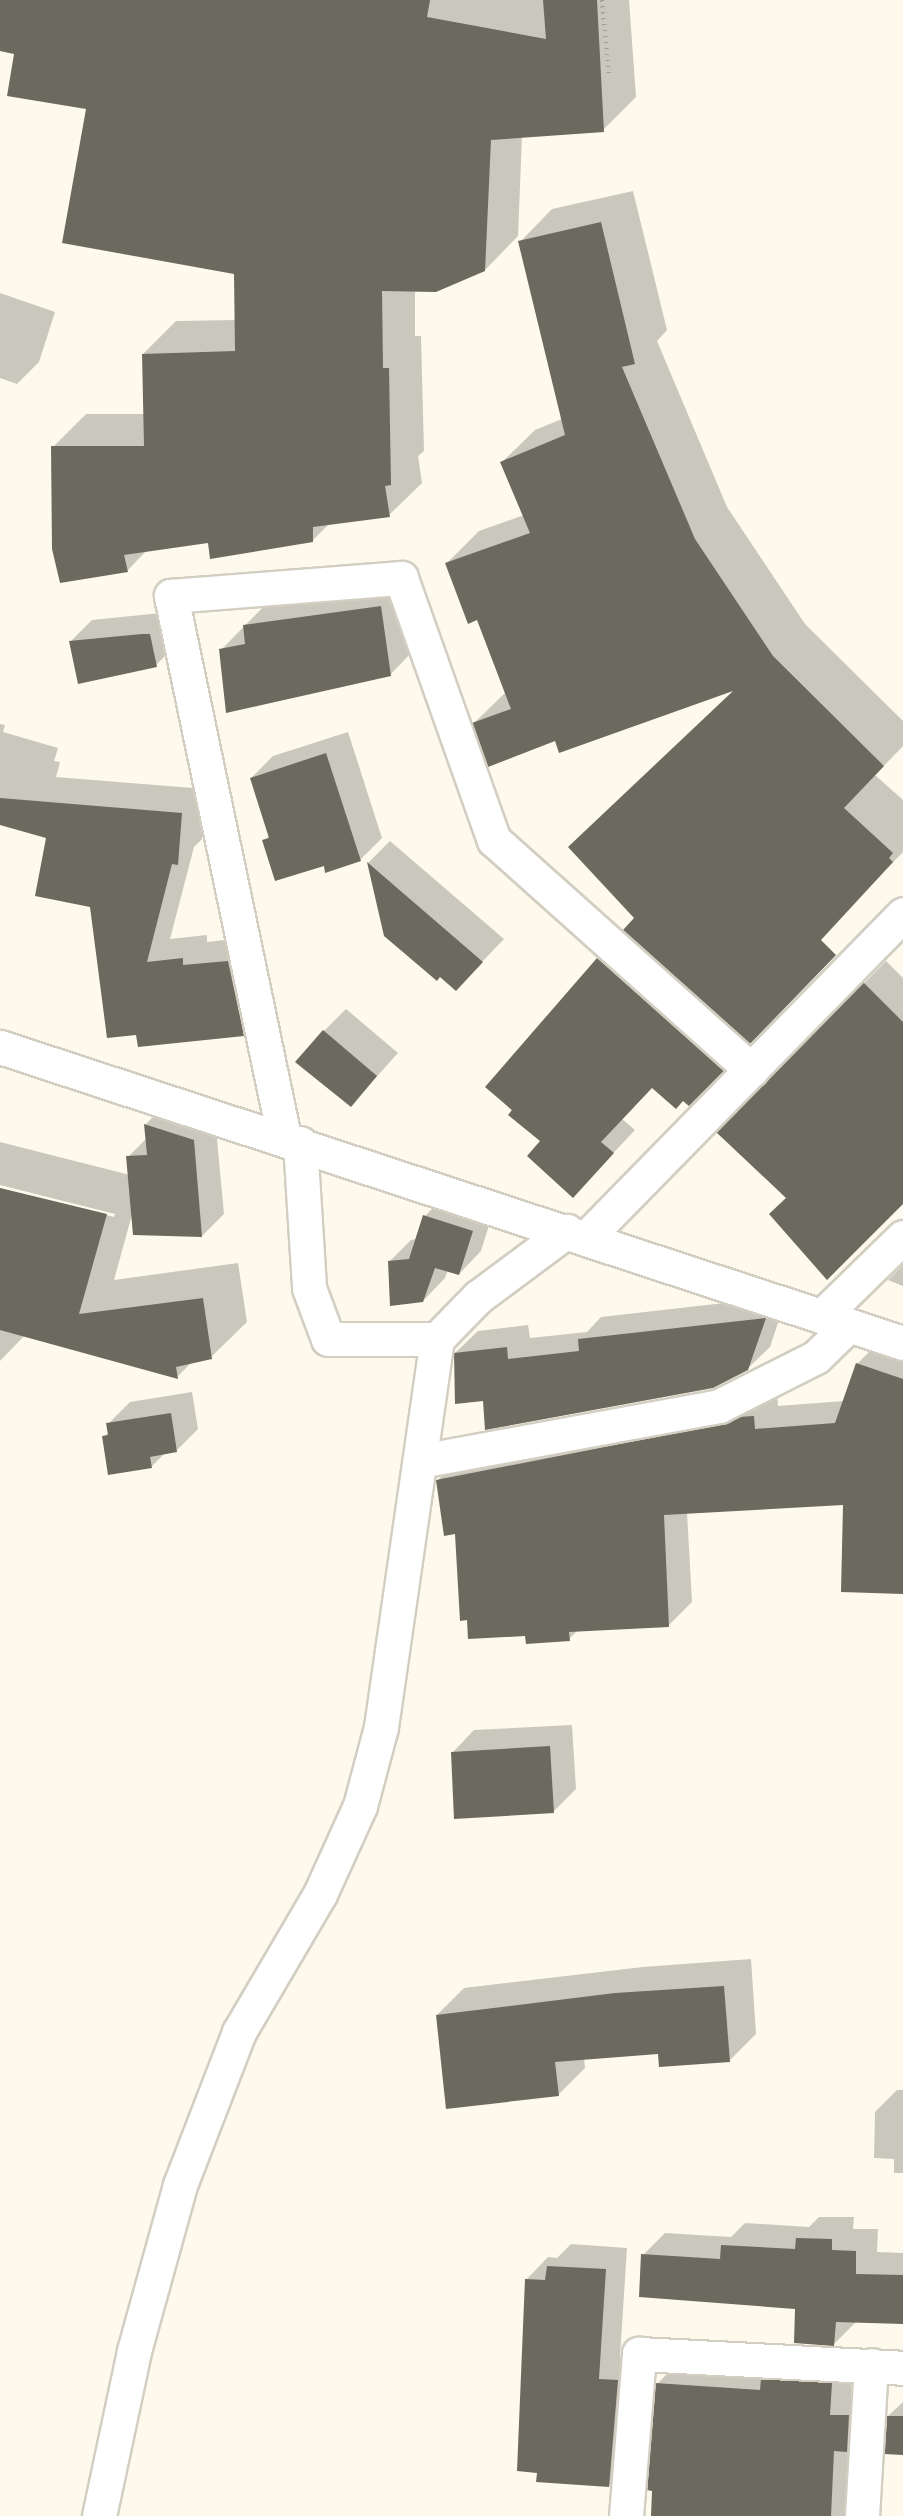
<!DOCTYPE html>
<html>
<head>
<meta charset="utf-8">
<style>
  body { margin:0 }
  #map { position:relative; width:903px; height:2516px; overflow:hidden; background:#fdf9ed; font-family:Merriweather,serif }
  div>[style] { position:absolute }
  .shadow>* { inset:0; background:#0003 }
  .building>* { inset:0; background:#6c695e }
  .path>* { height:4px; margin-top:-2px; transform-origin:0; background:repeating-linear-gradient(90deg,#a19e95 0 1.5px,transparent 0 6px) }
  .roads { filter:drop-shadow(2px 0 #d2cec2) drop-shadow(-2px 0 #d2cec2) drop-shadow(0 2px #d2cec2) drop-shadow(0 -2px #d2cec2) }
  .minor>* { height:33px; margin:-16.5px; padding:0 16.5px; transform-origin:16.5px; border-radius:16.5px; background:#fff }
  span { translate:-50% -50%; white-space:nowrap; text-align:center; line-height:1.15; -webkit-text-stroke:6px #fff; paint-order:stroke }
</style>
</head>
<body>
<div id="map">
  <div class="shadow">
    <div style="clip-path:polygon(0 0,629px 0,636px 97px,603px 130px,522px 136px,518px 236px,485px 270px,415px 290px,415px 336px,421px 336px,424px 451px,418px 456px,422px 483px,389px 515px,330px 523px,312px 541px,209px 542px,147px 550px,127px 571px,53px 447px,86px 414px,145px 414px,143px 354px,176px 321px,236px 320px,236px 273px,88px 108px,15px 53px,0 50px)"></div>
    <div style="clip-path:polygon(633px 191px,667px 330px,657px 341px,727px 507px,805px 624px,903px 721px,903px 746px,875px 775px,903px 800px,903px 852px,773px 988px,836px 955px,782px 1009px,636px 918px,736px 688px,556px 739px,474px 723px,506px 692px,478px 618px,447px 563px,479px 531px,524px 515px,502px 462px,535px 430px,562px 419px,520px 242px,552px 209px)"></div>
    <div style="clip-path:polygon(0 293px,55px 312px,39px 362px,17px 384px,0 378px)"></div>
    <div style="clip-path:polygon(403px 585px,412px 652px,390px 675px,221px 650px,267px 603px)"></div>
    <div style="clip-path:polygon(171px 612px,178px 643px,156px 665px,70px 642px,92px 620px)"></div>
    <div style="clip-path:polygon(0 724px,5px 725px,3px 732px,58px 748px,54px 761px,60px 762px,56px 777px,205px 789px,202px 839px,194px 847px,170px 939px,207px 935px,207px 942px,252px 937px,267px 1010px,243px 1034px,137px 1034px,92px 906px,48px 837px,0 823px)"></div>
    <div style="clip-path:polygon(348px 732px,382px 838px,360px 860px,325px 864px,264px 841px,270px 835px,251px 778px,273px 756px)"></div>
    <div style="clip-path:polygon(390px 841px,504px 939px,456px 989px,386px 935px,368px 863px)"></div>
    <div style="clip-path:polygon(620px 937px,744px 1048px,689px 1104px,652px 1087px,622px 1119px,635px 1130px,573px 1196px,542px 1141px,488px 1087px)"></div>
    <div style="clip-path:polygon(886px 961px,903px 978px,903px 1200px,718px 1132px)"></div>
    <div style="clip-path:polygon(346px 1009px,398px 1053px,351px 1105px,324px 1031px)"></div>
    <div style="clip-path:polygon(168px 1102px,215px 1118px,224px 1214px,202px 1236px,133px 1211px,114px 1280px,238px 1263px,247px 1322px,211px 1357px,193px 1361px,177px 1377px,24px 1336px,0 1361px,0 1188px,114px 1217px,115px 1214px,0 1185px,0 1142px,130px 1175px,128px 1157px,147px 1138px,146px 1124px)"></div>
    <div style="clip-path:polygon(447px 1194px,494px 1209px,481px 1251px,459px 1274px,448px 1270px,445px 1278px,423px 1301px,389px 1262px,411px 1240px,417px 1239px,425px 1216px)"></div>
    <div style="clip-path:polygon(903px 1265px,903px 1286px,888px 1280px)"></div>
    <div style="clip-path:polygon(787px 1296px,770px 1347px,747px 1369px,484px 1399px,455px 1353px,478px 1331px,528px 1325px,530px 1338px,587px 1332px,601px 1317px)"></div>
    <div style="clip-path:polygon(880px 1341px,903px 1345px,903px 1593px,845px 1504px,687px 1512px,692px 1602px,668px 1626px,578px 1630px,569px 1639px,526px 1634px,456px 1532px,437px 1481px,461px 1457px,777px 1393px,778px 1406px,844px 1401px,857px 1364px)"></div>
    <div style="clip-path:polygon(192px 1392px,198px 1429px,176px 1451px,165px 1453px,151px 1467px,104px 1437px,109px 1432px,108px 1424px,130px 1402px)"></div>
    <div style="clip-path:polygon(572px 1725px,576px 1789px,553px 1812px,452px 1753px,474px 1730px)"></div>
    <div style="clip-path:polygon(751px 1959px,756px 2034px,729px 2061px,659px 2052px,584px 2058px,585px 2068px,558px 2095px,437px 2015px,464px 1988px,643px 1967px)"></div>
    <div style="clip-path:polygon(897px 2090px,903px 2090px,903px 2173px,894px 2173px,894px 2159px,874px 2158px,875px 2112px)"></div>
    <div style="clip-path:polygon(819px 2217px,854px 2217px,853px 2229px,878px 2229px,877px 2252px,903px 2253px,903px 2322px,856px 2322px,834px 2344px,796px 2307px,643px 2255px,665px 2233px,731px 2237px,745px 2223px,809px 2227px)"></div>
    <div style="clip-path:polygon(571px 2244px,627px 2248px,620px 2357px,639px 2359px,631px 2464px,609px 2486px,526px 2280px,548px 2257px,557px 2258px)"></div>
    <div style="clip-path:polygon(679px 2362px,853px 2362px,851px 2394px,870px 2394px,850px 2516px,652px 2516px,657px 2384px)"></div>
    <div style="clip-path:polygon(903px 2402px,903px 2454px,888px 2416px)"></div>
  </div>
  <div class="building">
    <div style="clip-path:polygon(0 0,430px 0,427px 17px,546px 39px,543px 0,597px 0,604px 132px,491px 140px,485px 271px,436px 292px,382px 291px,383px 368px,389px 368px,391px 485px,385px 486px,390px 517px,313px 527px,313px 542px,210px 559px,208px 543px,124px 555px,128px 572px,60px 583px,52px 549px,51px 446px,144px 446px,142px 354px,235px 351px,234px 274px,62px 243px,86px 109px,7px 96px,14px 54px,0 51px)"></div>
    <div style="clip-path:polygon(601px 222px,635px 364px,622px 367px,695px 539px,773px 656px,884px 766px,844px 808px,893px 853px,889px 858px,893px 862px,821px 940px,836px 955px,750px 1044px,623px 930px,634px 918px,568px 847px,733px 691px,559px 753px,555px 741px,488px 767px,472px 723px,511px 709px,477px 620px,468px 624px,445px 563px,530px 533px,500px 462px,565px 435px,518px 241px)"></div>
    <div style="clip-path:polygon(381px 606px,391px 676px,226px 713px,219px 649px,245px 644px,243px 625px)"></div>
    <div style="clip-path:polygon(142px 634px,150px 634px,157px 667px,78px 684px,69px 641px)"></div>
    <div style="clip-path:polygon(326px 753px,361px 861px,325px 873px,324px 866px,275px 881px,262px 840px,269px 838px,250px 778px)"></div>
    <div style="clip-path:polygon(0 798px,182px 813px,178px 865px,172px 864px,147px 962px,183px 958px,183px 965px,228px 961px,244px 1036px,138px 1047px,136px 1035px,107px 1038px,90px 907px,35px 896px,46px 838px,0 825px)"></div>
    <div style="clip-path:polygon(367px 862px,483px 962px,456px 991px,440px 977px,437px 981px,384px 936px)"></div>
    <div style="clip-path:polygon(597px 958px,724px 1071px,689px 1106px,683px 1101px,676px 1109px,652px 1088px,601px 1142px,614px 1153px,573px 1198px,527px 1156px,540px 1141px,508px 1115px,512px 1110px,485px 1087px)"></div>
    <div style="clip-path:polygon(863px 982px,903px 1022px,903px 1204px,827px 1280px,769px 1214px,786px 1198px,716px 1132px)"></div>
    <div style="clip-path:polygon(323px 1030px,377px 1076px,351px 1107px,295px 1062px)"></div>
    <div style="clip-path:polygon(144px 1124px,194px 1140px,202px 1237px,133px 1235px,126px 1156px,147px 1155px)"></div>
    <div style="clip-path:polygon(0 1188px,107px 1214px,79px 1314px,203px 1298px,212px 1359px,176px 1367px,178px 1379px,0 1330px)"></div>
    <div style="clip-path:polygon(423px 1215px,473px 1231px,459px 1275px,435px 1268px,423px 1302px,390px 1306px,388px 1261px,409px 1259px)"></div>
    <div style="clip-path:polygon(766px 1318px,748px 1370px,713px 1388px,485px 1430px,483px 1401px,455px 1404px,454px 1353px,507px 1347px,508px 1359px,579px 1351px,578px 1339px)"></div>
    <div style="clip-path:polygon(856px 1363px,903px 1379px,903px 1594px,841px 1592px,843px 1505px,664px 1515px,669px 1627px,569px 1632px,570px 1641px,526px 1644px,525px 1636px,468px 1639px,467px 1620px,460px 1621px,455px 1534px,444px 1536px,436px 1480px,722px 1424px,739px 1417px,754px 1416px,755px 1429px,835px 1423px)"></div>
    <div style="clip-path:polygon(171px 1413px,177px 1452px,150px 1457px,152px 1468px,108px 1475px,102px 1436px,108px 1435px,106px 1423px)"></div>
    <div style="clip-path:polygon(550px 1746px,554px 1813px,454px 1819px,451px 1752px)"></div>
    <div style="clip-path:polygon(724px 1986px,730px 2062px,659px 2067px,658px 2054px,555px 2062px,559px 2096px,446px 2109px,436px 2015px,615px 1993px)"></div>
    <div style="clip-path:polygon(796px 2238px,832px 2239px,832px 2250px,856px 2251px,856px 2274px,903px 2275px,903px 2324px,836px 2322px,834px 2346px,794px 2343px,795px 2309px,639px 2297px,641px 2254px,720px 2259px,721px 2245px,795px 2249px)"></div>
    <div style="clip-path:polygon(547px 2266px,606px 2269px,599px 2379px,618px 2380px,609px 2487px,536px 2482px,537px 2473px,517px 2471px,525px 2279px,545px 2280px)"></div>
    <div style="clip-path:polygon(761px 2379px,832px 2383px,830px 2415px,849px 2415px,847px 2452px,834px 2451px,831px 2516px,651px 2516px,652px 2491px,647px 2490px,655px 2383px,760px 2390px)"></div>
    <div style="clip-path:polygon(887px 2416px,903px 2416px,903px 2455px,884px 2454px)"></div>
  </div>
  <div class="path">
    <div style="left:602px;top:0;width:75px;rotate:84.7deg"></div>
  </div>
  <div class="roads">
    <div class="minor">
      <div style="left:0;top:1047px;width:950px;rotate:18.15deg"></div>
      <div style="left:284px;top:1137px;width:553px;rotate:-101.8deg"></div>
      <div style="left:171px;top:596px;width:231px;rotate:-4.5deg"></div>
      <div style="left:401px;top:578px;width:278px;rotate:70.5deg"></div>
      <div style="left:494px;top:840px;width:345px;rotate:41.8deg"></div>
      <div style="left:300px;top:1143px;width:145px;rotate:86.4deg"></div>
      <div style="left:309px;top:1288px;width:54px;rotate:69.6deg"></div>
      <div style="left:328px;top:1339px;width:109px"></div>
      <div style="left:586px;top:1238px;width:453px;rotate:-45.6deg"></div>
      <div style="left:822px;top:1316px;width:113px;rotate:-44.3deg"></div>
      <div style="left:420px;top:1461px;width:304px;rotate:-10.4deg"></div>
      <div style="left:719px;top:1406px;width:109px;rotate:-26.8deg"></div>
      <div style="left:816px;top:1357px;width:45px;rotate:-44.1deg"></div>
      <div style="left:99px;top:2516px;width:169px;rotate:-78deg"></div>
      <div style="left:134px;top:2351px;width:172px;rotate:-74.5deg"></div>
      <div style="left:180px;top:2185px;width:164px;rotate:-68.9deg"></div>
      <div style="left:239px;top:2032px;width:160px;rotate:-59.6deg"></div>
      <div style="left:320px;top:1894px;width:97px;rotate:-65.6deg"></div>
      <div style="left:360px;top:1806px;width:82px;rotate:-75.1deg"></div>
      <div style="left:381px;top:1727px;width:392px;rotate:-81.8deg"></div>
      <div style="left:437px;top:1339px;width:59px;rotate:-45.7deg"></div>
      <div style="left:478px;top:1297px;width:111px;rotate:-36.6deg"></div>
      <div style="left:626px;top:2516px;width:163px;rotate:-85.4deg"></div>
      <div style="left:639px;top:2354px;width:264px;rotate:3deg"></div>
      <div style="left:862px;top:2516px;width:151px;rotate:-86.6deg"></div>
    </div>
  </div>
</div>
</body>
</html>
